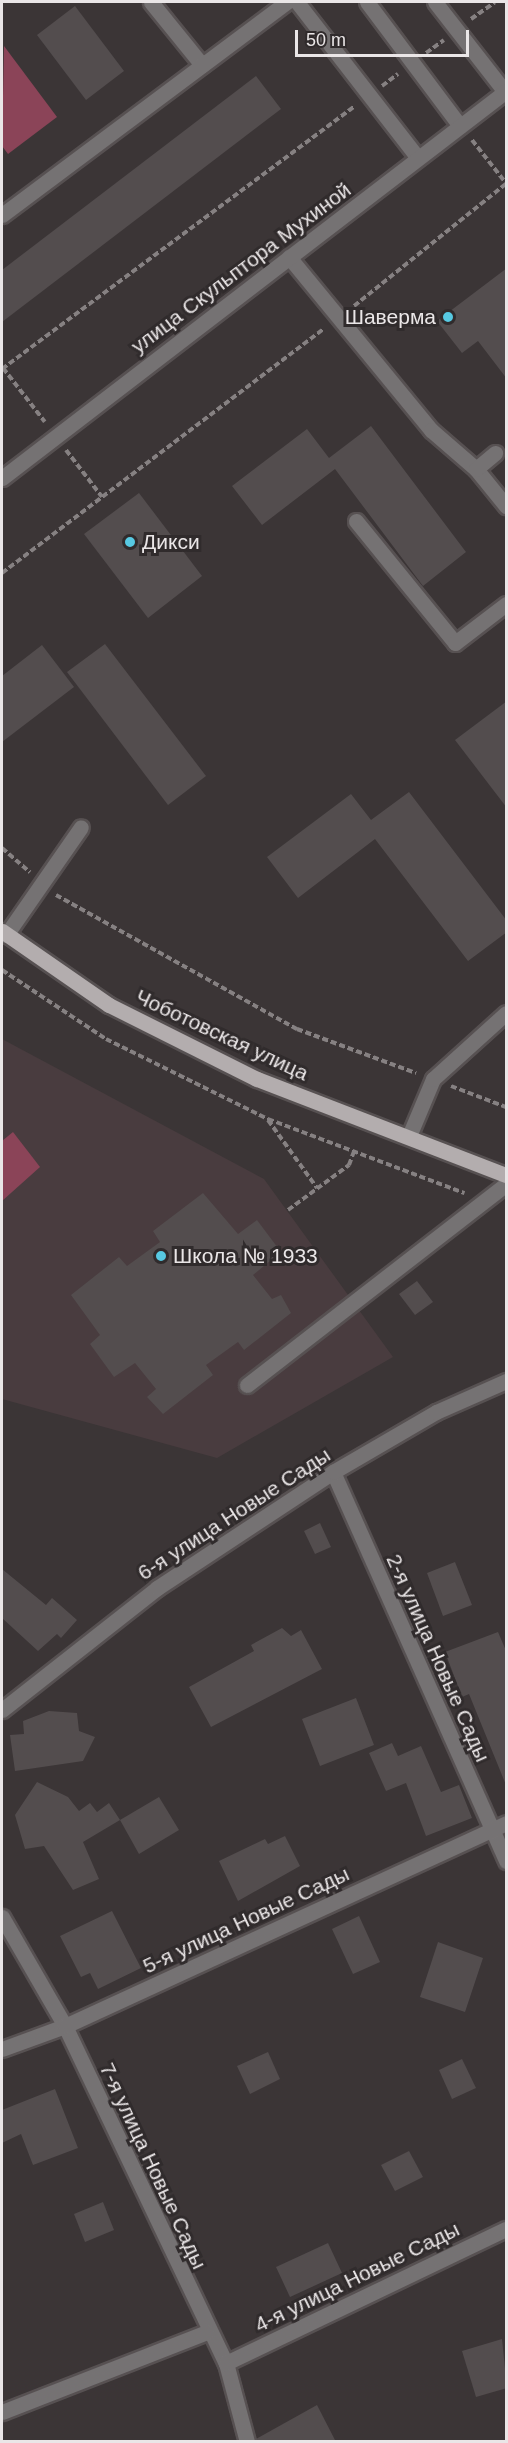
<!DOCTYPE html>
<html>
<head>
<meta charset="utf-8">
<style>
  body { margin:0 }
  #map { position:relative; width:508px; height:2443px; overflow:hidden; background:#3b3536; font-family:Arial,sans-serif }
  div>[style] { position:absolute }
  .built>* { inset:0; background:#493c3f }
  .green>* { inset:0; background:#8b4458 }
  .building>* { inset:0; background:#534d4e }
  .path>* { height:4px; margin-top:-2px; transform-origin:0; background:repeating-linear-gradient(90deg,#868182 0 6px,transparent 0 9px) }
  .roads { filter:drop-shadow(2px 0 #575152) drop-shadow(-2px 0 #575152) drop-shadow(0 2px #575152) drop-shadow(0 -2px #575152) }
  .minor>* { height:15px; margin:-7.5px; padding:0 7.5px; transform-origin:7.5px; border-radius:7.5px; background:#757273 }
  .major>* { height:15px; margin:-7.5px; padding:0 7.5px; transform-origin:7.5px; border-radius:7.5px; background:#b3adae }
  .dots>* { width:16px; height:16px; translate:-50% -50%; box-sizing:border-box; border:3px solid #302b2c; border-radius:50% }
  span { translate:-50% -50%; white-space:nowrap; text-align:center; line-height:1.15; -webkit-text-stroke:6px #302b2c; paint-order:stroke }
  .street-label { font-size:21px; color:#eae6e7 }
  .poi-label { font-size:21px; color:#eae6e7 }
  .right { translate:-100% -50%; text-align:right }
  .left { translate:0 -50%; text-align:left }
  .frame { position:absolute; inset:0; border:3px solid #eae6e7; pointer-events:none }
  .scale { position:absolute; left:295px; top:30px; width:174px; height:27px; box-sizing:border-box; border:3px solid #eae6e7; border-top:0; padding-left:8px; font-size:18px; line-height:21px; white-space:nowrap; color:#eae6e7; -webkit-text-stroke:4px #302b2c; paint-order:stroke }
</style>
</head>
<body>
<div id="map">
  <div class="built">
    <div style="clip-path:polygon(2px 1039px,264px 1179px,393px 1357px,217px 1458px,2px 1399px)"></div>
  </div>
  <div class="green">
    <div style="clip-path:polygon(4px 46px,57px 117px,8px 154px,2px 146px)"></div>
    <div style="clip-path:polygon(13px 1132px,40px 1167px,2px 1201px,2px 1141px)"></div>
  </div>
  <div class="building">
    <div style="clip-path:polygon(75px 6px,124px 71px,86px 100px,37px 35px)"></div>
    <div style="clip-path:polygon(256px 76px,281px 109px,2px 322px,2px 270px)"></div>
    <div style="clip-path:polygon(507px 268px,507px 379px,478px 341px,462px 353px,437px 321px)"></div>
    <div style="clip-path:polygon(371px 426px,466px 552px,423px 586px,335px 469px,262px 525px,232px 486px,307px 429px,329px 458px)"></div>
    <div style="clip-path:polygon(139px 493px,202px 576px,148px 618px,84px 534px)"></div>
    <div style="clip-path:polygon(105px 644px,206px 776px,168px 805px,67px 672px)"></div>
    <div style="clip-path:polygon(42px 645px,74px 687px,2px 742px,2px 676px)"></div>
    <div style="clip-path:polygon(507px 701px,507px 808px,455px 740px)"></div>
    <div style="clip-path:polygon(409px 792px,507px 921px,507px 932px,468px 961px,375px 839px,298px 898px,267px 857px,351px 794px,371px 820px)"></div>
    <div style="clip-path:polygon(203px 1193px,238px 1234px,257px 1220px,281px 1252px,253px 1275px,272px 1299px,281px 1295px,291px 1313px,244px 1350px,238px 1342px,206px 1365px,213px 1375px,163px 1414px,147px 1397px,156px 1389px,135px 1363px,114px 1377px,90px 1344px,100px 1335px,71px 1295px,119px 1257px,127px 1266px,160px 1242px,153px 1231px)"></div>
    <div style="clip-path:polygon(417px 1281px,433px 1302px,415px 1315px,399px 1294px)"></div>
    <div style="clip-path:polygon(320px 1523px,331px 1547px,315px 1554px,304px 1531px)"></div>
    <div style="clip-path:polygon(455px 1562px,472px 1605px,443px 1616px,427px 1573px)"></div>
    <div style="clip-path:polygon(2px 1569px,46px 1605px,52px 1598px,77px 1620px,61px 1638px,57px 1634px,38px 1651px,2px 1618px)"></div>
    <div style="clip-path:polygon(282px 1628px,291px 1636px,301px 1630px,322px 1669px,211px 1727px,189px 1687px,254px 1651px,251px 1645px)"></div>
    <div style="clip-path:polygon(498px 1632px,507px 1653px,506px 1785px,469px 1694px,462px 1697px,445px 1652px)"></div>
    <div style="clip-path:polygon(356px 1698px,374px 1745px,320px 1766px,302px 1719px)"></div>
    <div style="clip-path:polygon(49px 1711px,77px 1713px,79px 1731px,95px 1737px,83px 1761px,15px 1771px,10px 1735px,24px 1734px,23px 1721px)"></div>
    <div style="clip-path:polygon(392px 1743px,398px 1756px,421px 1746px,441px 1792px,459px 1785px,472px 1818px,426px 1836px,406px 1783px,386px 1791px,369px 1753px)"></div>
    <div style="clip-path:polygon(37px 1782px,68px 1797px,79px 1811px,90px 1803px,97px 1812px,109px 1803px,120px 1820px,83px 1842px,99px 1879px,73px 1890px,44px 1846px,25px 1849px,15px 1815px)"></div>
    <div style="clip-path:polygon(159px 1797px,179px 1830px,139px 1854px,120px 1820px)"></div>
    <div style="clip-path:polygon(285px 1836px,300px 1866px,238px 1901px,219px 1861px,265px 1839px,268px 1844px)"></div>
    <div style="clip-path:polygon(112px 1911px,141px 1968px,98px 1989px,90px 1973px,81px 1977px,60px 1936px)"></div>
    <div style="clip-path:polygon(359px 1916px,380px 1962px,353px 1974px,332px 1929px)"></div>
    <div style="clip-path:polygon(438px 1942px,483px 1958px,465px 2012px,420px 1997px)"></div>
    <div style="clip-path:polygon(268px 2052px,280px 2079px,250px 2094px,237px 2066px)"></div>
    <div style="clip-path:polygon(462px 2059px,476px 2088px,452px 2099px,439px 2070px)"></div>
    <div style="clip-path:polygon(55px 2089px,78px 2148px,33px 2165px,21px 2134px,2px 2143px,2px 2110px)"></div>
    <div style="clip-path:polygon(409px 2151px,423px 2177px,395px 2191px,381px 2165px)"></div>
    <div style="clip-path:polygon(103px 2202px,114px 2230px,85px 2242px,74px 2214px)"></div>
    <div style="clip-path:polygon(328px 2243px,342px 2273px,290px 2297px,276px 2267px)"></div>
    <div style="clip-path:polygon(502px 2339px,507px 2388px,476px 2397px,462px 2351px)"></div>
    <div style="clip-path:polygon(317px 2405px,336px 2442px,256px 2442px,256px 2439px)"></div>
  </div>
  <div class="path">
    <div style="left:471px;top:19px;width:29px;rotate:-35deg"></div>
    <div style="left:426px;top:53px;width:22px;rotate:-36deg"></div>
    <div style="left:382px;top:86px;width:20px;rotate:-37deg"></div>
    <div style="left:472px;top:140px;width:55px;rotate:51.7deg"></div>
    <div style="left:354px;top:306px;width:195px;rotate:-38.8deg"></div>
    <div style="left:3px;top:368px;width:68px;rotate:52.1deg"></div>
    <div style="left:2px;top:369px;width:440px;rotate:-36.7deg"></div>
    <div style="left:66px;top:450px;width:59px;rotate:52.5deg"></div>
    <div style="left:2px;top:573px;width:404px;rotate:-37.2deg"></div>
    <div style="left:2px;top:848px;width:37px;rotate:41deg"></div>
    <div style="left:56px;top:895px;width:276px;rotate:29.1deg"></div>
    <div style="left:297px;top:1029px;width:127px;rotate:20.3deg"></div>
    <div style="left:2px;top:970px;width:125px;rotate:33.6deg"></div>
    <div style="left:106px;top:1039px;width:181px;rotate:26.3deg"></div>
    <div style="left:268px;top:1119px;width:210px;rotate:20.7deg"></div>
    <div style="left:451px;top:1086px;width:59px;rotate:20.9deg"></div>
    <div style="left:268px;top:1120px;width:84px;rotate:54.2deg"></div>
    <div style="left:288px;top:1210px;width:76px;rotate:-36.4deg"></div>
    <div style="left:349px;top:1165px;width:15px;rotate:-70deg"></div>
  </div>
  <div class="roads">
    <div class="minor">
      <div style="left:151px;top:2px;width:81px;rotate:51deg"></div>
      <div style="left:297px;top:2px;width:197px;rotate:52.2deg"></div>
      <div style="left:367px;top:2px;width:155px;rotate:53.1deg"></div>
      <div style="left:435px;top:2px;width:114px;rotate:52.1deg"></div>
      <div style="left:2px;top:215px;width:356px;rotate:-36.8deg"></div>
      <div style="left:289px;top:257px;width:224px;rotate:50.6deg"></div>
      <div style="left:431px;top:430px;width:60px;rotate:40.9deg"></div>
      <div style="left:476px;top:469px;width:48px;rotate:51deg"></div>
      <div style="left:476px;top:469px;width:25px;rotate:-40deg"></div>
      <div style="left:2px;top:478px;width:635px;rotate:-37.52deg"></div>
      <div style="left:356px;top:521px;width:157px;rotate:50.9deg"></div>
      <div style="left:455px;top:643px;width:64px;rotate:-37.4deg"></div>
      <div style="left:6px;top:935px;width:131px;rotate:-55.2deg"></div>
      <div style="left:409px;top:1136px;width:62px;rotate:-67.2deg"></div>
      <div style="left:433px;top:1079px;width:98px;rotate:-42.1deg"></div>
      <div style="left:247px;top:1385px;width:328px;rotate:-37.8deg"></div>
      <div style="left:333px;top:1472px;width:426px;rotate:66deg"></div>
      <div style="left:2px;top:1710px;width:197px;rotate:-38.2deg"></div>
      <div style="left:157px;top:1588px;width:211px;rotate:-33.4deg"></div>
      <div style="left:333px;top:1472px;width:119px;rotate:-30.2deg"></div>
      <div style="left:436px;top:1412px;width:77px;rotate:-23.9deg"></div>
      <div style="left:2px;top:1917px;width:126px;rotate:60deg"></div>
      <div style="left:65px;top:2026px;width:373px;rotate:64.5deg"></div>
      <div style="left:226px;top:2363px;width:82px;rotate:75.1deg"></div>
      <div style="left:2px;top:2049px;width:67px;rotate:-20.1deg"></div>
      <div style="left:65px;top:2026px;width:485px;rotate:-24.7deg"></div>
      <div style="left:226px;top:2363px;width:310px;rotate:-25.6deg"></div>
      <div style="left:2px;top:2412px;width:220px;rotate:-21.3deg"></div>
    </div>
    <div class="major">
      <div style="left:2px;top:931px;width:130px;rotate:34.7deg"></div>
      <div style="left:109px;top:1005px;width:165px;rotate:26.6deg"></div>
      <div style="left:257px;top:1079px;width:267px;rotate:21.1deg"></div>
    </div>
  </div>
  <div class="dots">
    <div style="left:448px;top:317px;background:#57c9e2"></div>
    <div style="left:130px;top:542px;background:#57c9e2"></div>
    <div style="left:161px;top:1256px;background:#57c9e2"></div>
  </div>
  <div class="street-label">
    <span style="left:241px;top:268px;rotate:-37deg">улица Скульптора Мухиной</span>
    <span style="left:222px;top:1035px;rotate:25deg">Чоботовская улица</span>
    <span style="left:234px;top:1514px;rotate:-33deg">6-я улица Новые Сады</span>
    <span style="left:438px;top:1658px;rotate:66deg">2-я улица Новые Сады</span>
    <span style="left:246px;top:1920px;rotate:-25deg">5-я улица Новые Сады</span>
    <span style="left:153px;top:2166px;rotate:65deg">7-я улица Новые Сады</span>
    <span style="left:357px;top:2277px;rotate:-26deg">4-я улица Новые Сады</span>
  </div>
  <div class="poi-label">
    <span class="right" style="left:436px;top:317px">Шаверма</span>
    <span class="left" style="left:142px;top:542px">Дикси</span>
    <span class="left" style="left:173px;top:1256px">Школа № 1933</span>
  </div>
  <div class="frame"></div>
  <div class="scale">50 m</div>
</div>
</body>
</html>
